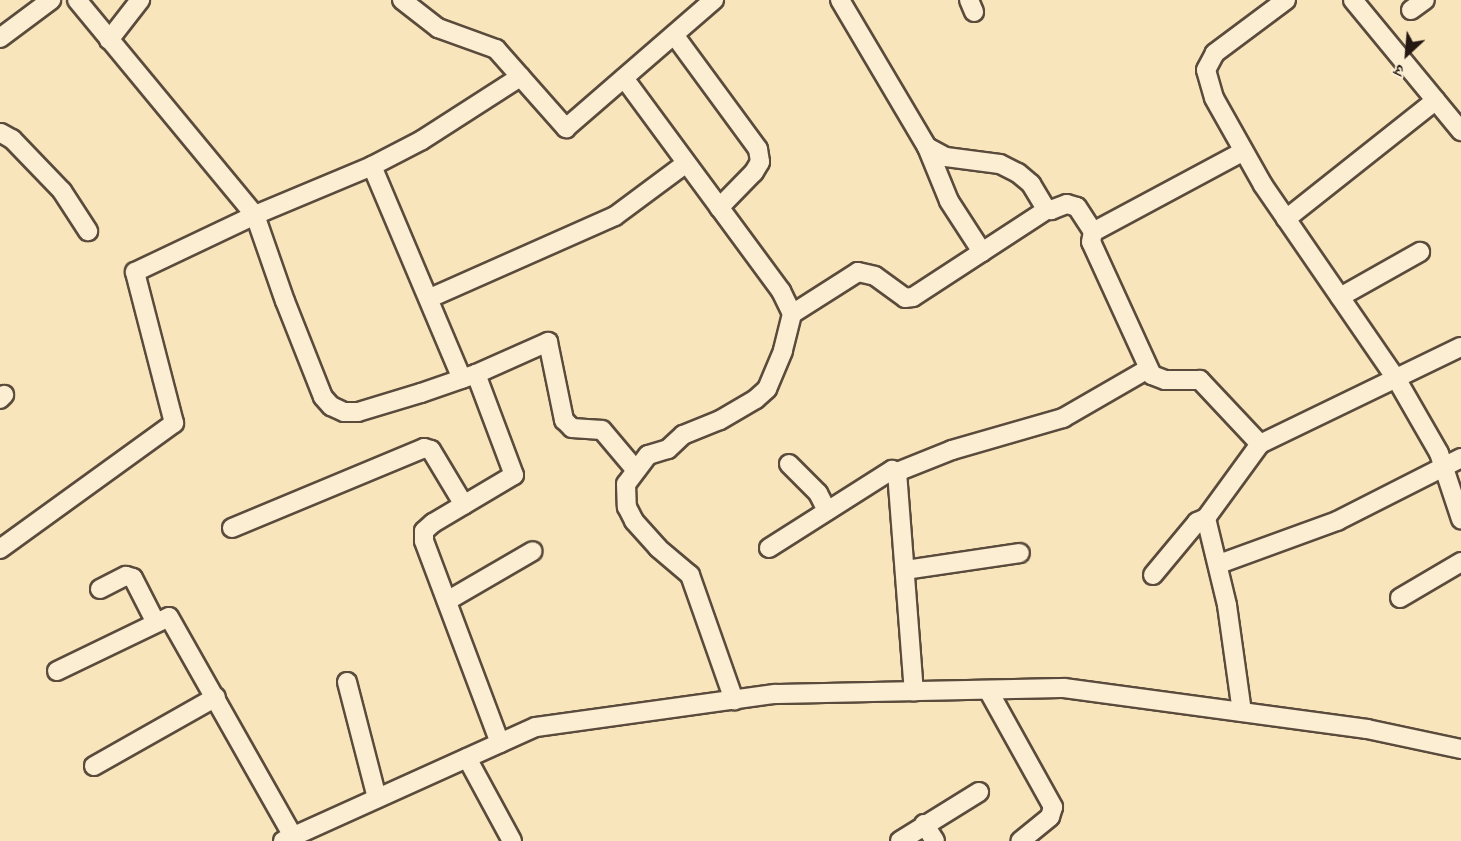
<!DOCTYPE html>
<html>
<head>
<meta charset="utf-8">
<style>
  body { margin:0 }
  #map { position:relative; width:1461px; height:841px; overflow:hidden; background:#f9e5bc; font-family:"IM FELL French Canon","Noto Serif Devanagari",serif }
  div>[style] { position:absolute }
  .roads { filter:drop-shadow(2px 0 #5a4b3c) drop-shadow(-2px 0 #5a4b3c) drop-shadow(0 2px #5a4b3c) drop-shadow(0 -2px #5a4b3c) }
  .minor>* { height:18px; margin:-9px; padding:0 9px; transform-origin:9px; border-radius:9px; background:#fbeed3 }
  span { translate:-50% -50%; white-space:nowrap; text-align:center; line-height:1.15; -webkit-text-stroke:4.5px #fbeed3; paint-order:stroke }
  .north { position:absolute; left:1377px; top:24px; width:60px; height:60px; -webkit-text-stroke:4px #fbeed3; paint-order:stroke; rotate:206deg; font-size:16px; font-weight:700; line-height:24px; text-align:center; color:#251812 }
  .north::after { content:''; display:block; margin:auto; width:21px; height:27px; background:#251812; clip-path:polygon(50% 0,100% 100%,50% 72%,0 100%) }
</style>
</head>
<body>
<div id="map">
  <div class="roads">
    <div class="minor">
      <div style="left:77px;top:0;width:279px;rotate:50.4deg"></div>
      <div style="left:255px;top:215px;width:91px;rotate:70.8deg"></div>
      <div style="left:285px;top:301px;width:103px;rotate:68.4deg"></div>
      <div style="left:323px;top:397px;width:12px;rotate:48deg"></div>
      <div style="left:331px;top:406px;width:14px;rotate:25deg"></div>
      <div style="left:344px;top:412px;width:14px"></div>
      <div style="left:358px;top:412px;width:66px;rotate:-16.8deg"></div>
      <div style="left:421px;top:393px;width:58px;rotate:-19.1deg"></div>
      <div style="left:476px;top:374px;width:79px;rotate:-24deg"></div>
      <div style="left:548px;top:342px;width:80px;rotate:78.4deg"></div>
      <div style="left:564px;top:420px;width:11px;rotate:45deg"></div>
      <div style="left:572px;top:428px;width:30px;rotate:4deg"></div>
      <div style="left:602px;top:430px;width:51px;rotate:49.8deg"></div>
      <div style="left:402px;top:0;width:46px;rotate:37.9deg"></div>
      <div style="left:438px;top:28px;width:62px;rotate:19.9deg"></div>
      <div style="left:496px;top:49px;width:106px;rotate:48.5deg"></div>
      <div style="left:566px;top:128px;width:196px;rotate:-40.9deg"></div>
      <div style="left:840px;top:0;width:171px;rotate:59.4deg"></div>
      <div style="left:927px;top:147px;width:21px;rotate:28deg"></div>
      <div style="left:946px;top:157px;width:54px;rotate:7.4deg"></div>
      <div style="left:1000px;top:164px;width:20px;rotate:27deg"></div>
      <div style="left:1018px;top:173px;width:17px;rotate:40deg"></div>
      <div style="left:1031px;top:184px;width:27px;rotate:59deg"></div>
      <div style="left:1045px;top:207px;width:7px;rotate:27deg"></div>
      <div style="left:1051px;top:210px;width:17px;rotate:-21deg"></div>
      <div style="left:1067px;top:204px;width:10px;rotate:17deg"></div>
      <div style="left:1077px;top:207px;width:30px;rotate:57deg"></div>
      <div style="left:969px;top:0;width:13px;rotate:67deg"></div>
      <div style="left:1286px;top:0;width:89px;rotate:143.3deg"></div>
      <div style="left:1215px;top:53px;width:19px;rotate:118deg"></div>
      <div style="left:1206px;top:70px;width:29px;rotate:74deg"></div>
      <div style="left:1214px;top:98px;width:100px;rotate:60.6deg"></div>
      <div style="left:1263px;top:185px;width:237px;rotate:55.5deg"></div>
      <div style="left:1397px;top:380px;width:84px;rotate:60.1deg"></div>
      <div style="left:1439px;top:453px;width:70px;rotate:71.6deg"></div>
      <div style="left:1353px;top:0;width:170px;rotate:50.5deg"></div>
      <div style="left:1411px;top:10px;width:17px;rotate:-36deg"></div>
      <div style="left:675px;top:36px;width:140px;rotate:53.7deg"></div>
      <div style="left:758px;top:149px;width:13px;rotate:81deg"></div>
      <div style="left:760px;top:162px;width:12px;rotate:121deg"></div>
      <div style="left:754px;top:172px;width:50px;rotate:134.2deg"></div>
      <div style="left:0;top:38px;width:64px;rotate:-36.7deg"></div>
      <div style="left:109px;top:40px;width:51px;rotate:-52.2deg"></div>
      <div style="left:624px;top:78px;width:265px;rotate:53.6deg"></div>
      <div style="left:781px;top:291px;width:25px;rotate:64deg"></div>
      <div style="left:792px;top:314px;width:38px;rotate:104deg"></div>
      <div style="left:783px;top:351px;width:41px;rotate:112.8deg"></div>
      <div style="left:767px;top:389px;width:15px;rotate:138deg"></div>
      <div style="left:756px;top:399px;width:42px;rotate:149.7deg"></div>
      <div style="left:720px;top:420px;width:40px;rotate:158deg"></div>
      <div style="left:683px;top:435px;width:21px;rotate:137deg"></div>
      <div style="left:668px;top:449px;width:21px;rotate:163deg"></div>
      <div style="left:648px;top:455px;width:36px;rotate:127deg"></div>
      <div style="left:626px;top:484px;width:23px;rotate:88deg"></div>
      <div style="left:627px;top:507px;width:16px;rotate:63deg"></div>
      <div style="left:634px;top:521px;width:36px;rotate:48deg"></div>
      <div style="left:658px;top:548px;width:42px;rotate:40.2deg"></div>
      <div style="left:690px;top:575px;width:133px;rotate:70.6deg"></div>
      <div style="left:1px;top:133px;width:13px;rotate:29deg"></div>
      <div style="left:12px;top:139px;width:72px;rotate:46.1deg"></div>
      <div style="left:62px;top:191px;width:48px;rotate:57deg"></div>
      <div style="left:927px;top:147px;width:58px;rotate:67.8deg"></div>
      <div style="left:949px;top:201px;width:61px;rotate:57.1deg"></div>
      <div style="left:372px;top:166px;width:231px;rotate:67.1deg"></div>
      <div style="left:1286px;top:219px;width:191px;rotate:-38.4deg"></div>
      <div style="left:1340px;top:297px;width:92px;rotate:-29.4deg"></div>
      <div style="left:430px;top:298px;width:202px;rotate:-23.9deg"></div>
      <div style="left:615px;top:216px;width:87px;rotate:-36.6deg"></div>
      <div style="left:792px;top:314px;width:78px;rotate:-32.5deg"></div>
      <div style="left:858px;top:272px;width:17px;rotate:13deg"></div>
      <div style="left:875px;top:276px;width:37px;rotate:36deg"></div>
      <div style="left:905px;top:298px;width:8px;rotate:-7deg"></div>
      <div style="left:913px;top:297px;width:161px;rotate:-33.1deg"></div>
      <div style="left:476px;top:374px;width:108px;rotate:69.4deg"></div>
      <div style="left:514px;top:475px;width:94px;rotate:149.3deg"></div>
      <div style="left:433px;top:523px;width:12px;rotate:138deg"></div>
      <div style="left:424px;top:531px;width:10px;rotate:90deg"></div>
      <div style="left:424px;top:541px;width:216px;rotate:69.4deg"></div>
      <div style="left:0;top:399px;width:6px;rotate:-45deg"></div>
      <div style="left:1260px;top:444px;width:223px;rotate:-25.8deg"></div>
      <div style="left:789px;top:464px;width:41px;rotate:45deg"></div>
      <div style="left:818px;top:493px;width:20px;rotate:63deg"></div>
      <div style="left:897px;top:472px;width:59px;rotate:-21.8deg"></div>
      <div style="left:952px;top:450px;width:116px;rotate:-16.1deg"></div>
      <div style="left:1063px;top:418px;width:98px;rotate:-30deg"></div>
      <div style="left:232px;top:528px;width:208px;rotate:-22.6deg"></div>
      <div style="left:424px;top:448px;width:7px;rotate:16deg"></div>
      <div style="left:431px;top:450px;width:64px;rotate:59deg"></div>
      <div style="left:769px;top:548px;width:146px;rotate:-32.4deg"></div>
      <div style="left:892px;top:470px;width:5px;rotate:22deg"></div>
      <div style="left:897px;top:472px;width:220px;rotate:85.6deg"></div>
      <div style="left:0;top:549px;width:215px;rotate:-35.9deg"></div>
      <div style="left:174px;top:423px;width:156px;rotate:-104.5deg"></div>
      <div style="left:135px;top:272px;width:133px;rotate:-25.4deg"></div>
      <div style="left:255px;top:215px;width:127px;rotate:-22.7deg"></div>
      <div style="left:372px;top:166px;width:56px;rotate:-27.5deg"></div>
      <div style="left:422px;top:140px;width:117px;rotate:-32.7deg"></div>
      <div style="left:1219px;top:564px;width:126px;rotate:-20deg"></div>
      <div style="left:1337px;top:521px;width:139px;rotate:-26.9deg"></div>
      <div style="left:905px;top:570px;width:116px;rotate:-8.4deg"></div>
      <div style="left:1153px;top:575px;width:69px;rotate:-50.3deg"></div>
      <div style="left:1197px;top:522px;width:10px;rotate:-24deg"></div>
      <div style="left:100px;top:589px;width:29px;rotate:-27deg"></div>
      <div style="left:126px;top:576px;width:7px;rotate:16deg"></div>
      <div style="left:133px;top:578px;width:48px;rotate:62.9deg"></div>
      <div style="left:1400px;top:598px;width:71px;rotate:-30.5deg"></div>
      <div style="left:447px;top:601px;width:99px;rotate:-30.2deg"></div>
      <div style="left:57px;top:671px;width:124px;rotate:-25.7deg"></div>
      <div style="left:169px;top:617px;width:252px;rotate:60.5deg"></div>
      <div style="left:347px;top:682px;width:120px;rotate:75.5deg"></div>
      <div style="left:988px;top:690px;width:134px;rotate:60.9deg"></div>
      <div style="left:1053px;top:807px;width:10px;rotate:107deg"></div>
      <div style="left:1050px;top:817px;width:38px;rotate:141deg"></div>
      <div style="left:1242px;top:712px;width:108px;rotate:-98deg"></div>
      <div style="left:1227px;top:605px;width:89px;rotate:-103.6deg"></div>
      <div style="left:1206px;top:518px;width:92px;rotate:-53.9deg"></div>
      <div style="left:1260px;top:444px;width:88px;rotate:-133.2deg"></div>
      <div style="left:1200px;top:380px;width:35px;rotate:180deg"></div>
      <div style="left:1165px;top:380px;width:14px;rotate:-159deg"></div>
      <div style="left:1152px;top:375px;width:146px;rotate:-114.6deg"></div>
      <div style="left:1091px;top:242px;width:10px;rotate:-79deg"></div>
      <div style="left:1093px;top:232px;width:169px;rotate:-28.2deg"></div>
      <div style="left:467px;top:758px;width:94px;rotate:61.5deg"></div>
      <div style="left:94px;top:766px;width:140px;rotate:-29.5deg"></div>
      <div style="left:924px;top:824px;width:20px;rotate:57deg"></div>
      <div style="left:283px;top:841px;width:277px;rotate:-24.3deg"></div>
      <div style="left:536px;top:727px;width:241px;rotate:-7.9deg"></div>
      <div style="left:775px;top:694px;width:289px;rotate:-1.2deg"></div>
      <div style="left:1064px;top:688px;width:306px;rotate:7.7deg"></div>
      <div style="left:1367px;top:729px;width:96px;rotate:12deg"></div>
      <div style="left:900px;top:841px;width:93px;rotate:-31.8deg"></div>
    </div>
  </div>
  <div class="north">उ</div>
</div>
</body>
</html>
